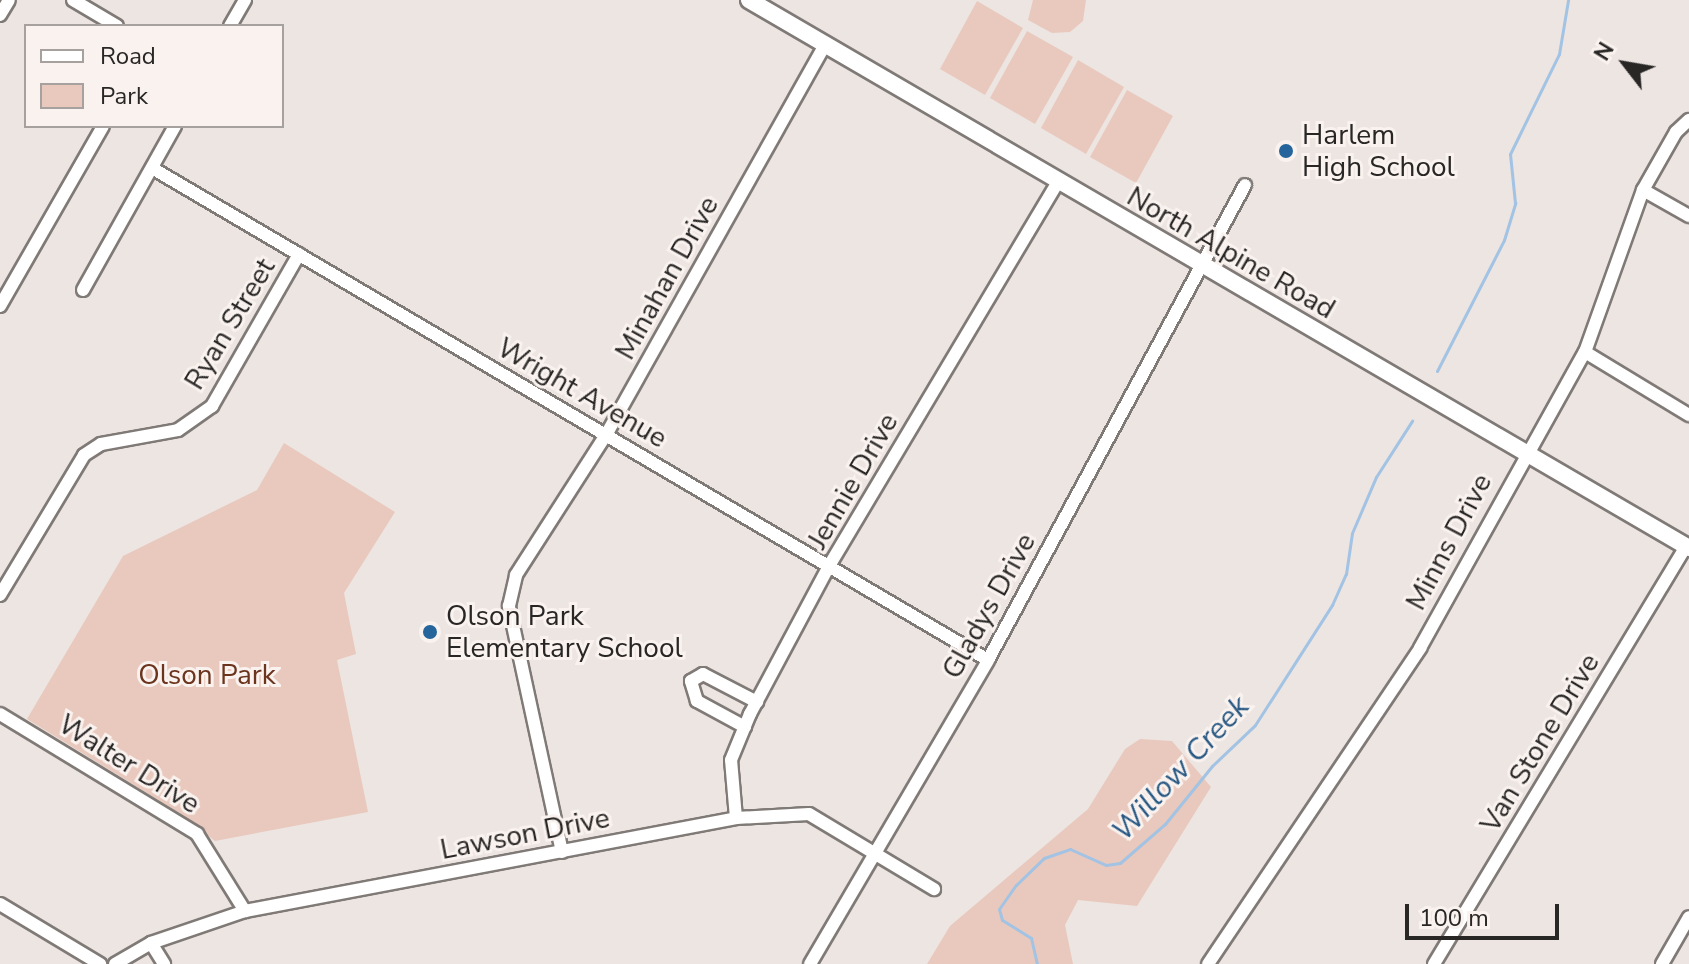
<!DOCTYPE html>
<html>
<head>
<meta charset="utf-8">
<style>
  body { margin:0 }
  #map { position:relative; width:1689px; height:964px; overflow:hidden; background:#ece5e2; font-family:"Nunito Sans",sans-serif }
  div>[style] { position:absolute }
  .green>* { inset:0; background:#e9c9bd }
  .stream>* { height:3px; margin:-1.5px; padding:0 1.5px; transform-origin:1.5px; border-radius:1.5px; background:#a2c3e3 }
  .roads { filter:drop-shadow(2px 0 #807a77) drop-shadow(-2px 0 #807a77) drop-shadow(0 2px #807a77) drop-shadow(0 -2px #807a77) }
  .minor>* { height:12px; margin:-6px; padding:0 6px; transform-origin:6px; border-radius:6px; background:#fff }
  .secondary>* { height:16px; margin:-8px; padding:0 8px; transform-origin:8px; border-radius:8px; background:#fff }
  .dots>* { width:22px; height:22px; translate:-50% -50%; box-sizing:border-box; border:4px solid #f9f2ef; border-radius:50% }
  span { translate:-50% -50%; white-space:nowrap; text-align:center; line-height:1.15; -webkit-text-stroke:6px #f9f2ef; paint-order:stroke }
  .poi-label { font-size:28px; color:#292726 }
  .left { translate:0 -50%; text-align:left }
  .street-label { font-size:28px; color:#292726 }
  .park-label { font-size:28px; color:#6c341d }
  .water-label { font-size:30px; color:#275883; font-style:italic }
  .legend { position:absolute; left:24px; top:24px; width:260px; height:104px; box-sizing:border-box; background:#f9f2ef; border:2px solid #a6a19f; margin:0; padding:10px 14px; list-style:none; font-size:24px; color:#292726 }
  .legend li { display:flex; align-items:center; gap:16px; height:40px }
  .legend b { width:40px; border:2px solid #a6a19f }
  .north { position:absolute; left:1585px; top:24px; width:80px; height:80px; -webkit-text-stroke:6px #f9f2ef; paint-order:stroke; rotate:301deg; font-size:22px; font-weight:700; line-height:32px; text-align:center; color:#292726 }
  .north::after { content:''; display:block; margin:auto; width:28px; height:36px; background:#292726; clip-path:polygon(50% 0,100% 100%,50% 72%,0 100%) }
  .scale { position:absolute; left:1405px; top:904px; width:154px; height:36px; box-sizing:border-box; border:4px solid #292726; border-top:0; padding-left:10px; font-size:24px; line-height:28px; white-space:nowrap; color:#292726; -webkit-text-stroke:6px #f9f2ef; paint-order:stroke }
</style>
</head>
<body>
<div id="map">
  <div class="green">
    <div style="clip-path:polygon(1033px 0,1086px 0,1083px 21px,1070px 32px,1052px 33px,1028px 20px)"></div>
    <div style="clip-path:polygon(977px 1px,1023px 28px,985px 95px,940px 69px)"></div>
    <div style="clip-path:polygon(1027px 31px,1073px 57px,1035px 124px,990px 98px)"></div>
    <div style="clip-path:polygon(1078px 60px,1124px 87px,1086px 154px,1041px 128px)"></div>
    <div style="clip-path:polygon(1127px 90px,1173px 116px,1136px 183px,1090px 157px)"></div>
    <div style="clip-path:polygon(284px 443px,395px 512px,344px 593px,356px 654px,337px 660px,368px 812px,215px 841px,181px 814px,27px 719px,123px 556px,257px 490px)"></div>
    <div style="clip-path:polygon(1140px 739px,1172px 741px,1211px 787px,1137px 906px,1078px 900px,1065px 925px,1073px 964px,927px 964px,950px 926px,1088px 809px,1125px 749px)"></div>
  </div>
  <div class="stream">
    <div style="left:1437px;top:371px;width:147px;rotate:-62.9deg"></div>
    <div style="left:1504px;top:240px;width:39px;rotate:-73deg"></div>
    <div style="left:1515px;top:203px;width:49px;rotate:-95.8deg"></div>
    <div style="left:1510px;top:154px;width:111px;rotate:-63.9deg"></div>
    <div style="left:1559px;top:54px;width:55px;rotate:-80.5deg"></div>
    <div style="left:1037px;top:964px;width:27px;rotate:-103deg"></div>
    <div style="left:1031px;top:938px;width:34px;rotate:-148deg"></div>
    <div style="left:1002px;top:920px;width:11px;rotate:-105deg"></div>
    <div style="left:999px;top:909px;width:29px;rotate:-55deg"></div>
    <div style="left:1016px;top:885px;width:39px;rotate:-44deg"></div>
    <div style="left:1044px;top:858px;width:28px;rotate:-19deg"></div>
    <div style="left:1070px;top:849px;width:39px;rotate:24deg"></div>
    <div style="left:1106px;top:865px;width:14px;rotate:-8deg"></div>
    <div style="left:1120px;top:863px;width:60px;rotate:-40.9deg"></div>
    <div style="left:1165px;top:824px;width:75px;rotate:-51deg"></div>
    <div style="left:1212px;top:766px;width:59px;rotate:-43.6deg"></div>
    <div style="left:1255px;top:725px;width:143px;rotate:-57.3deg"></div>
    <div style="left:1332px;top:605px;width:34px;rotate:-66deg"></div>
    <div style="left:1346px;top:574px;width:41px;rotate:-81.7deg"></div>
    <div style="left:1352px;top:533px;width:61px;rotate:-66.8deg"></div>
    <div style="left:1376px;top:477px;width:67px;rotate:-57.3deg"></div>
  </div>
  <div class="roads">
    <div class="minor">
      <div style="left:73px;top:0;width:51px;rotate:30.6deg"></div>
      <div style="left:0;top:15px;width:17px;rotate:-59deg"></div>
      <div style="left:230px;top:26px;width:30px;rotate:-60deg"></div>
      <div style="left:152px;top:168px;width:970px;rotate:30.48deg"></div>
      <div style="left:1643px;top:190px;width:53px;rotate:29.5deg"></div>
      <div style="left:83px;top:290px;width:188px;rotate:-60.7deg"></div>
      <div style="left:0;top:306px;width:207px;rotate:-60.2deg"></div>
      <div style="left:1585px;top:352px;width:122px;rotate:31.2deg"></div>
      <div style="left:0;top:595px;width:163px;rotate:-59deg"></div>
      <div style="left:84px;top:455px;width:20px;rotate:-33deg"></div>
      <div style="left:101px;top:444px;width:78px;rotate:-10.3deg"></div>
      <div style="left:178px;top:430px;width:42px;rotate:-35.2deg"></div>
      <div style="left:212px;top:406px;width:175px;rotate:-60.2deg"></div>
      <div style="left:0;top:714px;width:231px;rotate:31.3deg"></div>
      <div style="left:197px;top:834px;width:91px;rotate:58.1deg"></div>
      <div style="left:745px;top:727px;width:55px;rotate:-151.6deg"></div>
      <div style="left:697px;top:701px;width:21px;rotate:-107deg"></div>
      <div style="left:691px;top:681px;width:14px;rotate:-30deg"></div>
      <div style="left:703px;top:674px;width:61px;rotate:27.4deg"></div>
      <div style="left:736px;top:818px;width:58px;rotate:-94.9deg"></div>
      <div style="left:731px;top:760px;width:50px;rotate:-67.6deg"></div>
      <div style="left:750px;top:714px;width:168px;rotate:-61.9deg"></div>
      <div style="left:829px;top:566px;width:447px;rotate:-59.2deg"></div>
      <div style="left:562px;top:852px;width:252px;rotate:-102.2deg"></div>
      <div style="left:509px;top:606px;width:32px;rotate:-77deg"></div>
      <div style="left:516px;top:575px;width:166px;rotate:-57.3deg"></div>
      <div style="left:606px;top:435px;width:447px;rotate:-60.7deg"></div>
      <div style="left:0;top:904px;width:117px;rotate:31deg"></div>
      <div style="left:151px;top:943px;width:25px;rotate:58deg"></div>
      <div style="left:115px;top:964px;width:42px;rotate:-30.3deg"></div>
      <div style="left:151px;top:943px;width:99px;rotate:-18.8deg"></div>
      <div style="left:245px;top:911px;width:500px;rotate:-10.7deg"></div>
      <div style="left:736px;top:818px;width:73px;rotate:-3.1deg"></div>
      <div style="left:809px;top:814px;width:146px;rotate:31deg"></div>
      <div style="left:810px;top:964px;width:352px;rotate:-59.6deg"></div>
      <div style="left:988px;top:660px;width:540px;rotate:-61.58deg"></div>
      <div style="left:1208px;top:964px;width:381px;rotate:-56.1deg"></div>
      <div style="left:1420px;top:648px;width:339px;rotate:-60.9deg"></div>
      <div style="left:1585px;top:352px;width:172px;rotate:-70.3deg"></div>
      <div style="left:1643px;top:190px;width:67px;rotate:-60.4deg"></div>
      <div style="left:1676px;top:132px;width:18px;rotate:-43deg"></div>
      <div style="left:1434px;top:964px;width:487px;rotate:-58.9deg"></div>
      <div style="left:1662px;top:964px;width:54px;rotate:-60.1deg"></div>
    </div>
    <div class="secondary">
      <div style="left:749px;top:0;width:1088px;rotate:30.24deg"></div>
    </div>
  </div>
  <div class="dots">
    <div style="left:1286px;top:151px;background:#25659b"></div>
    <div style="left:430px;top:632px;background:#25659b"></div>
  </div>
  <div class="poi-label">
    <span class="left" style="left:1302px;top:151px">Harlem<br>High School</span>
    <span class="left" style="left:446px;top:632px">Olson Park<br>Elementary School</span>
  </div>
  <div class="street-label">
    <span style="left:1231px;top:253px;rotate:30deg">North Alpine Road</span>
    <span style="left:667px;top:278px;rotate:-61deg">Minahan Drive</span>
    <span style="left:230px;top:324px;rotate:-59deg">Ryan Street</span>
    <span style="left:582px;top:393px;rotate:30deg">Wright Avenue</span>
    <span style="left:853px;top:481px;rotate:-60deg">Jennie Drive</span>
    <span style="left:1449px;top:542px;rotate:-62deg">Minns Drive</span>
    <span style="left:989px;top:606px;rotate:-61deg">Gladys Drive</span>
    <span style="left:1540px;top:743px;rotate:-59deg">Van Stone Drive</span>
    <span style="left:129px;top:764px;rotate:32deg">Walter Drive</span>
    <span style="left:525px;top:834px;rotate:-11deg">Lawson Drive</span>
  </div>
  <div class="park-label">
    <span style="left:207px;top:675px">Olson Park</span>
  </div>
  <div class="water-label">
    <span style="left:1181px;top:769px;rotate:-47deg">Willow Creek</span>
  </div>
  <ul class="legend">
  <li><b style="height:10px;background:#fff"></b>Road</li>
  <li><b style="height:22px;background:#e9c9bd"></b>Park</li>
  </ul>
  <div class="north">N</div>
  <div class="scale">100 m</div>
</div>
</body>
</html>
